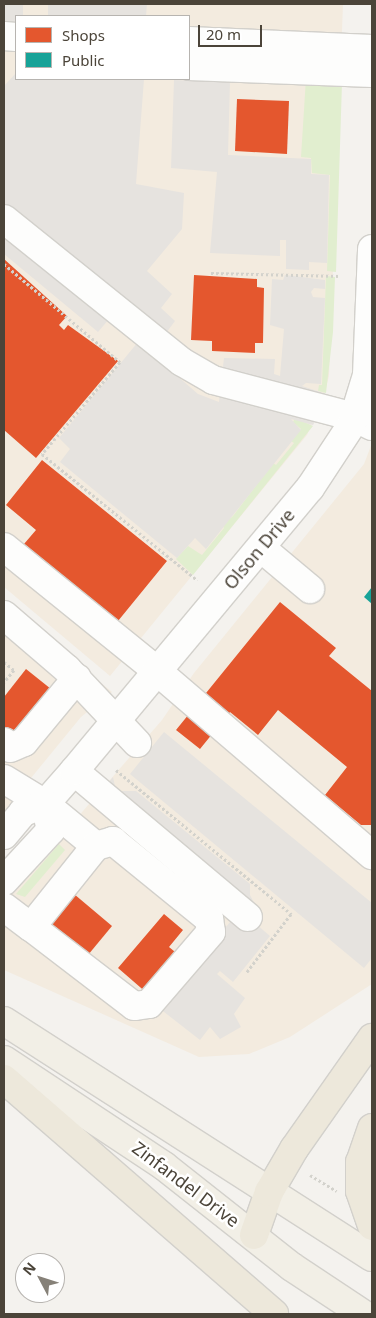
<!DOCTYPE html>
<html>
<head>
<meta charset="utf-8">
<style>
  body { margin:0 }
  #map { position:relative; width:376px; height:1318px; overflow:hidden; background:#f4f2ee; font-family:"Noto Sans",sans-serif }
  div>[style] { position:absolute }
  .commercial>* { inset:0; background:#f3ebdf }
  .green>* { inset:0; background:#e1eecf }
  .parking>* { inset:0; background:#e6e3df }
  .shops>* { inset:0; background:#e4572e }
  .public>* { inset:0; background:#17a398 }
  .path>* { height:3px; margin-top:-1.5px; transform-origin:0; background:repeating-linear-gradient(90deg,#d3d2cc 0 2.5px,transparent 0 5px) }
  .roads { filter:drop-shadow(1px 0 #d2d0cb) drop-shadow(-1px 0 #d2d0cb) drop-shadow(0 1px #d2d0cb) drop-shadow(0 -1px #d2d0cb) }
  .minor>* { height:28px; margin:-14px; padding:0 14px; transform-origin:14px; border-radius:14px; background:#fdfdfc }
  .major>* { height:28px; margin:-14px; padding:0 14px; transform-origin:14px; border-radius:14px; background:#f2efe6 }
  .highway>* { height:28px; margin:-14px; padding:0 14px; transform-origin:14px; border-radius:14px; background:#ede8db }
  span { translate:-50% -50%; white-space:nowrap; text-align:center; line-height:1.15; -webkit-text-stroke:5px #fff; paint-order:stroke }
  .street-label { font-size:18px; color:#4b4439 }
  .frame { position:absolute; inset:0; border:5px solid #4b4439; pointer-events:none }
  .legend { position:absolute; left:15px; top:15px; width:175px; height:65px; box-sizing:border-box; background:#fff; border:1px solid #b7b4b0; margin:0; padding:6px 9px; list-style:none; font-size:15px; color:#4b4439 }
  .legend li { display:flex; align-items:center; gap:10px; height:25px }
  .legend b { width:25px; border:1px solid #b7b4b0 }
  .north { position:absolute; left:15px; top:1253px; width:50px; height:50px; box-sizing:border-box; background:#fff; border:1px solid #b7b4b0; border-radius:50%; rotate:310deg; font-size:14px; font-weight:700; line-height:20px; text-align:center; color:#4b4439 }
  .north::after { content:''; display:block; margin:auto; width:18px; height:22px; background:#868178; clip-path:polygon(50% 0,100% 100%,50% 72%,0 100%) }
  .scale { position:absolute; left:198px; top:25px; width:64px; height:22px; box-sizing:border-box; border:2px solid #4b4439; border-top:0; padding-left:6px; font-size:15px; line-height:18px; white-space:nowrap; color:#4b4439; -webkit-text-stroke:4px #fff; paint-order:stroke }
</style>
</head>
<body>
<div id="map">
  <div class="commercial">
    <div style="clip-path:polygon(evenodd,4px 4px,343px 4px,329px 376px,324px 395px,307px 435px,110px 676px,4px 587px,4px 4px,16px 16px,189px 16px,189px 79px,16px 79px,16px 16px)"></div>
    <div style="clip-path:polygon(372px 443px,372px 984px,290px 1037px,249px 1054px,199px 1057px,4px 970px,4px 902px,162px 720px,194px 673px,364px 464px)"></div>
    <div style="clip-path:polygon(4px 602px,112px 692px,81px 717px,4px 811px)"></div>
  </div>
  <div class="green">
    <div style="clip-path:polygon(306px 78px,342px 83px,336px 272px,327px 271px,330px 175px,312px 173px,311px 158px,301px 157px)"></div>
    <div style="clip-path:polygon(326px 276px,335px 277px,333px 332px,326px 393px,318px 391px,319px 385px,322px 385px)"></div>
    <div style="clip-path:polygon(295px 418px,313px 426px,193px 575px,176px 559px,188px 546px,202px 555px,224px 528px,222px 525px,233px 516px,273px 463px,276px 465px,294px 443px,291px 441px,301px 429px,293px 422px)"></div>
    <div style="clip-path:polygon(59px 844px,65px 850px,25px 897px,16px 894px)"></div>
  </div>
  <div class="parking">
    <div style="clip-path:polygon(4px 4px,23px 4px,23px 16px,16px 16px,16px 32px,4px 53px)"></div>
    <div style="clip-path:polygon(48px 4px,147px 4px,146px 16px,48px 16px)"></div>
    <div style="clip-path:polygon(16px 73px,16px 79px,144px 79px,136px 184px,184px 193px,182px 229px,147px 271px,172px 294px,161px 308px,175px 321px,166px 333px,126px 299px,98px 332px,4px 254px,4px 86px)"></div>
    <div style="clip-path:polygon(174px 80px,230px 82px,228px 155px,311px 159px,311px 174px,329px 175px,327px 263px,309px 262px,309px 270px,286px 269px,286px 240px,280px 240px,280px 256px,210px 253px,217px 172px,171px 168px)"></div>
    <div style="clip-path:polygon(285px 275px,325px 280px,325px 289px,314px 288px,311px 292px,313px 297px,325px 298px,321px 384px,306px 383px,302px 386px,326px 394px,321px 411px,313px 425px,291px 419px,301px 430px,206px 549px,195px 538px,177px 558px,60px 462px,70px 449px,59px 438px,138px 342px,198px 394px,219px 402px,224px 358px,275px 359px,274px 374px,280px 376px,284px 329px,270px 325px,272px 279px,283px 280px)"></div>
    <div style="clip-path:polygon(164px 732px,372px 903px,372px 958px,364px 968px,130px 774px)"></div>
    <div style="clip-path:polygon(113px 777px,116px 791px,136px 791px,250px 884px,250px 895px,261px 916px,256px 924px,270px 936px,233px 982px,220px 971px,217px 974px,245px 998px,234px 1014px,241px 1027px,220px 1039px,210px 1027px,200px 1040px,159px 1008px,235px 916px,94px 800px)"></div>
  </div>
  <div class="shops">
    <div style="clip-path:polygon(237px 99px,289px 101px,287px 154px,235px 151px)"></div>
    <div style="clip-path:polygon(4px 259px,67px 316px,59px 325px,64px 330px,68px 325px,118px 361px,36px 458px,4px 430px)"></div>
    <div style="clip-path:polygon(194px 275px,257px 279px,257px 287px,264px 288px,263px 343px,255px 343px,255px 353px,212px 351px,212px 341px,191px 340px)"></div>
    <div style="clip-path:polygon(42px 460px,167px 561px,118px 621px,24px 544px,36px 530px,6px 505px)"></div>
    <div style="clip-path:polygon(280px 602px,336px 648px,329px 656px,372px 691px,372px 825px,361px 825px,325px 795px,347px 767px,278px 710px,258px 735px,230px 712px,200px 749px,176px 730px)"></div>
    <div style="clip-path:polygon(26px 669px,51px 689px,13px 737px,4px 730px,4px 697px)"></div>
    <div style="clip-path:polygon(74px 894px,112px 926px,88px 955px,50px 923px)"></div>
    <div style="clip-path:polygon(164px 914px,183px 930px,169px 947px,180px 956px,148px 994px,118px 968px)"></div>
  </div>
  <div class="public">
    <div style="clip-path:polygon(372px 587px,372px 604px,364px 597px)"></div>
  </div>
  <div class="path">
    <div style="left:4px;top:264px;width:152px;rotate:40.2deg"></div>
    <div style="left:120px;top:362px;width:121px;rotate:130.3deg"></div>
    <div style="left:42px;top:454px;width:200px;rotate:39.1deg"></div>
    <div style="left:211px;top:273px;width:129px;rotate:1.3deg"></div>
    <div style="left:4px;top:662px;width:13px;rotate:39deg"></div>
    <div style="left:14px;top:670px;width:16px;rotate:130deg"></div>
    <div style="left:116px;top:770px;width:227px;rotate:39.4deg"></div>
    <div style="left:291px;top:914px;width:74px;rotate:127.3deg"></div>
    <div style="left:310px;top:1175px;width:31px;rotate:31deg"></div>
  </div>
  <div class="roads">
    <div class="minor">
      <div style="left:4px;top:36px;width:12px;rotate:5deg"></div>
      <div style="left:189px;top:41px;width:183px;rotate:2.5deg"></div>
      <div style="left:189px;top:66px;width:183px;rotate:2.2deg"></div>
      <div style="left:4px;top:219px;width:228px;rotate:38.8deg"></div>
      <div style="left:182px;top:362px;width:36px;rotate:30deg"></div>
      <div style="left:213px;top:380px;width:146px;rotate:14.7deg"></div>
      <div style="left:354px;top:417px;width:20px;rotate:27deg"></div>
      <div style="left:4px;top:547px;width:197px;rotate:39deg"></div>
      <div style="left:157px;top:671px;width:283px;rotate:40.6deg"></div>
      <div style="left:261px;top:548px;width:64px;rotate:39.9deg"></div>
      <div style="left:4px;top:615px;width:83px;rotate:40.6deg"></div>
      <div style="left:67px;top:669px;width:102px;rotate:46.6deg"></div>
      <div style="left:4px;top:742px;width:8px;rotate:45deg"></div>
      <div style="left:10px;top:748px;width:15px;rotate:-23deg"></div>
      <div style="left:24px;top:742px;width:83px;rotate:-50.4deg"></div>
      <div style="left:74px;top:771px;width:227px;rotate:40deg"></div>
      <div style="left:4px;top:779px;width:48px;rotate:31.4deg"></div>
      <div style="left:45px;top:804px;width:66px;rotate:39.5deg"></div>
      <div style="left:4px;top:835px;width:30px;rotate:-50deg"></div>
      <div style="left:23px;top:812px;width:23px;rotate:-20deg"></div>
      <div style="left:45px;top:804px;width:44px;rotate:-48.7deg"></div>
      <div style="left:74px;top:771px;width:368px;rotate:-50.2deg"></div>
      <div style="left:310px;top:488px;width:77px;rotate:-56.7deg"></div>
      <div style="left:352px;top:424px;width:51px;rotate:-73deg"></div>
      <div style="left:367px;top:375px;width:126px;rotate:-87.7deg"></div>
      <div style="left:4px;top:881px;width:69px;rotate:-47.3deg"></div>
      <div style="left:51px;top:830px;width:27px;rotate:-103deg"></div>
      <div style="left:4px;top:907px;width:34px;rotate:37deg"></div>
      <div style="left:31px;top:927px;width:104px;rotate:-51.3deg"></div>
      <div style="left:96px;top:846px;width:18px;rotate:-16deg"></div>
      <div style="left:113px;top:841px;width:124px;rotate:39.1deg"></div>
      <div style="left:209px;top:919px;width:13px;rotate:81deg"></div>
      <div style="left:211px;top:932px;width:95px;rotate:130.7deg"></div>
      <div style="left:149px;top:1004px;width:15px;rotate:172deg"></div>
      <div style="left:134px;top:1006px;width:130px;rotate:-142.5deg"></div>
    </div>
    <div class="major">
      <div style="left:4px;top:1021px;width:437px;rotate:32.7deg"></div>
      <div style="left:4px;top:1060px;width:192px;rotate:33.5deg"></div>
      <div style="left:164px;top:1166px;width:163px;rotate:38.3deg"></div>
      <div style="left:292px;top:1267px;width:85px;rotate:33.5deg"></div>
    </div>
    <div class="highway">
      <div style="left:4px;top:1079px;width:358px;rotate:41deg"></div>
      <div style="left:372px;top:1128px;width:36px;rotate:109deg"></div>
      <div style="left:360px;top:1162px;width:29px;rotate:90deg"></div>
      <div style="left:360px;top:1191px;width:37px;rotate:71deg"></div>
      <div style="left:254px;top:1235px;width:46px;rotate:-70.8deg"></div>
      <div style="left:269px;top:1192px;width:50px;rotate:-59.8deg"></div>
      <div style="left:294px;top:1149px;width:136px;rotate:-54.9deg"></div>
    </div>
  </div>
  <div class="street-label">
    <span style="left:259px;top:549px;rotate:-50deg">Olson Drive</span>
    <span style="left:186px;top:1184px;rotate:37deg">Zinfandel Drive</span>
  </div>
  <div class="frame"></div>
  <ul class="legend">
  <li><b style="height:14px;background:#e4572e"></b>Shops</li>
  <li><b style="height:14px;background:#17a398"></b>Public</li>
  </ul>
  <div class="north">N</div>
  <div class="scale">20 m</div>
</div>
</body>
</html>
